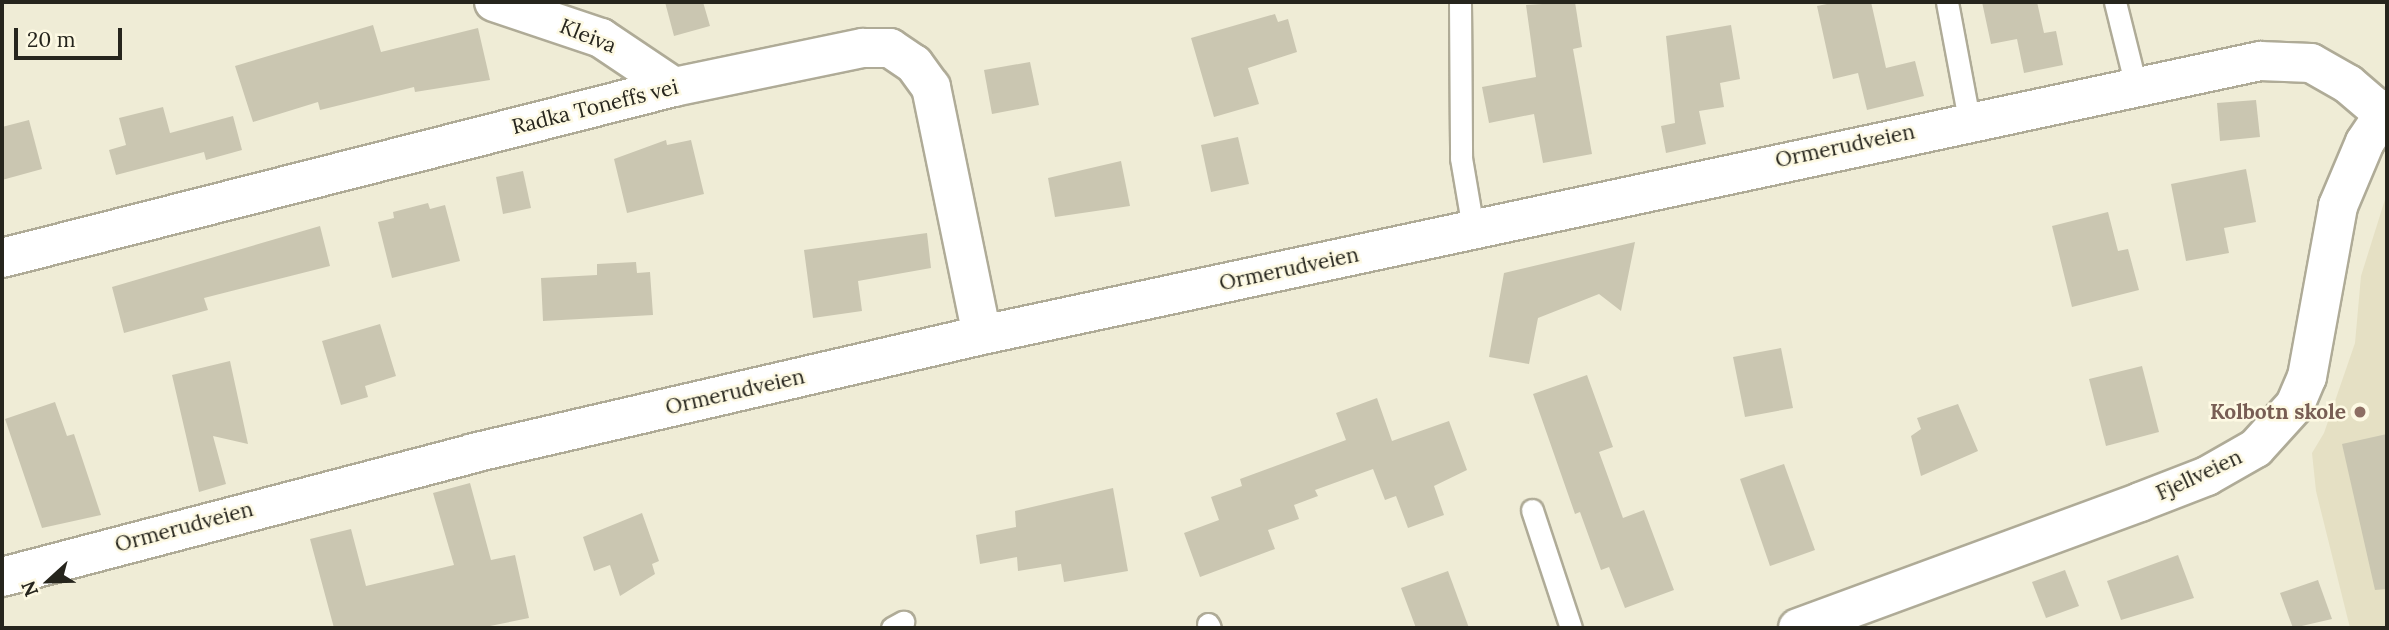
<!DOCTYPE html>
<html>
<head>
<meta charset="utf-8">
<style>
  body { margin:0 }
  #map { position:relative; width:2389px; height:630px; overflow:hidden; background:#efecd6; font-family:Lora,serif }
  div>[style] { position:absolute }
  .built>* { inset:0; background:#e5e0c4 }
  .building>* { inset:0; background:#cac6b1 }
  .roads { filter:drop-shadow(2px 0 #afab97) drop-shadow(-2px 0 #afab97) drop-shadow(0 2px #afab97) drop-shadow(0 -2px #afab97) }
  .service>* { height:21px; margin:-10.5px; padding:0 10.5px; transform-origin:10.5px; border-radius:10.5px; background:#fff }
  .minor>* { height:38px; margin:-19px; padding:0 19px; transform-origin:19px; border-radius:19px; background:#fff }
  .dots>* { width:19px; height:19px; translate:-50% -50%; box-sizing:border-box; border:4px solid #fdf9e3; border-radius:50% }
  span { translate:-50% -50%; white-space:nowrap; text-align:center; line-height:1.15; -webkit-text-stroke:5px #fdf9e3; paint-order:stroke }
  .street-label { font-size:21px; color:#26251d }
  .education-label { font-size:21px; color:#785e54; font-weight:700 }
  .right { translate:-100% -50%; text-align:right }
  .frame { position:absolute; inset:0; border:4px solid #26251d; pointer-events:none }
  .north { position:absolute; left:14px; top:546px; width:70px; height:70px; -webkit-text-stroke:5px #fdf9e3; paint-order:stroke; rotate:248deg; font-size:19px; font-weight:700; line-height:28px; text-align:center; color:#26251d }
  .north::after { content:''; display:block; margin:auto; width:24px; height:32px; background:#26251d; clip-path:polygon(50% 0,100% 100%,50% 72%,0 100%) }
  .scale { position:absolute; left:14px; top:28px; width:108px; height:32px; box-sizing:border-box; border:4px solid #26251d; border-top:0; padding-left:9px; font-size:21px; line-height:24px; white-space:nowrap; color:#26251d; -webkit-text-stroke:5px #fdf9e3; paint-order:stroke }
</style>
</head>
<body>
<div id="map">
  <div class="built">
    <div style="clip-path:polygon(2387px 193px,2387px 628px,2350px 628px,2316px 491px,2312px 453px,2324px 433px,2355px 343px,2361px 276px)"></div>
  </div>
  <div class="building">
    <div style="clip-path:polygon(665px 2px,703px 2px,710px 26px,674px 36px)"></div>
    <div style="clip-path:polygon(1575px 2px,1582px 47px,1573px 49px,1592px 154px,1543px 163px,1534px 114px,1489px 123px,1482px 87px,1536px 77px,1526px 5px)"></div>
    <div style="clip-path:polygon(1837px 2px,1871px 2px,1886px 68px,1915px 61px,1924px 96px,1867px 110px,1858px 73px,1833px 79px,1817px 6px)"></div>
    <div style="clip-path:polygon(1982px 2px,2037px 2px,2044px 33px,2056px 31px,2063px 65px,2024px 73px,2017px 39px,1991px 44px)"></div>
    <div style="clip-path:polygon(1275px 14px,1278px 22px,1288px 19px,1297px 52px,1248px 68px,1259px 104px,1214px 117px,1191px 38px)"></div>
    <div style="clip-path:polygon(373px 25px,381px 52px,478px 28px,490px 80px,415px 92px,414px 87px,320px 110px,318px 102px,253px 122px,235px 66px)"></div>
    <div style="clip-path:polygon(1731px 25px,1740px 79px,1720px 83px,1724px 107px,1699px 111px,1706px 144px,1666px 153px,1661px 126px,1675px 123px,1666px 36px)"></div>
    <div style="clip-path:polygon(1030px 62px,1039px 105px,992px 114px,984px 70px)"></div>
    <div style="clip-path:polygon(2256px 100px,2260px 137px,2220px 141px,2217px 103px)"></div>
    <div style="clip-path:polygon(163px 107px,170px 133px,233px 116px,242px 150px,206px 160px,204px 152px,116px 175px,109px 150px,126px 145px,119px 118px)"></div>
    <div style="clip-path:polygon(29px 120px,42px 169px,2px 180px,2px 127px)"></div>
    <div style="clip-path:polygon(1238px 137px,1249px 184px,1211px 192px,1201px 145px)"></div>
    <div style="clip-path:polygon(666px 140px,667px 145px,691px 140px,704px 194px,627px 213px,614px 159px)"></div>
    <div style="clip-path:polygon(1121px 161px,1130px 206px,1055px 217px,1048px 178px)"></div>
    <div style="clip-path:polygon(2246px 169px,2256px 222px,2224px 228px,2229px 253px,2186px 261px,2171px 184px)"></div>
    <div style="clip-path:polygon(523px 171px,531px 208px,503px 214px,496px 177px)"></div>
    <div style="clip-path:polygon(428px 203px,430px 209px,445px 205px,460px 261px,392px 278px,378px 222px,394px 218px,393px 212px)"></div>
    <div style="clip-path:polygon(2108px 212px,2118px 251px,2128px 249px,2139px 290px,2072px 307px,2052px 226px)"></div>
    <div style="clip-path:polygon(320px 226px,330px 266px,204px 298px,208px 310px,124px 333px,112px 287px)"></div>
    <div style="clip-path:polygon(927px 233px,931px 268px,858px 281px,862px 311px,813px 318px,804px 250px)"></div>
    <div style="clip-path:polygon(1635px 242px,1621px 311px,1599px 294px,1538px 318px,1529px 364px,1489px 357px,1504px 273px)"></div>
    <div style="clip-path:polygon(636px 262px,637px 273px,650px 272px,653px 315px,543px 321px,541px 278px,597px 275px,597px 264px)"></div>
    <div style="clip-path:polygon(380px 324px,396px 376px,365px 386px,368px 397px,341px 405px,322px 341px)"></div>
    <div style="clip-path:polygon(1781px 348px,1793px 408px,1745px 417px,1733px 357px)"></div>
    <div style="clip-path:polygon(230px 361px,248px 444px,213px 436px,226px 484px,199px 492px,172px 375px)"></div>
    <div style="clip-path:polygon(2142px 366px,2159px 432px,2106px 446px,2089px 379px)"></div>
    <div style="clip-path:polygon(1587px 375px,1613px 447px,1599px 452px,1623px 518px,1644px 510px,1674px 590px,1625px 608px,1609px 567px,1601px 570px,1580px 512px,1575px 514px,1533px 394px)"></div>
    <div style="clip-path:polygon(1377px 398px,1392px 441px,1449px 421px,1467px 470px,1434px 486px,1444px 515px,1408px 528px,1396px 496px,1385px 500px,1373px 469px,1315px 490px,1318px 496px,1294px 505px,1299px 519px,1268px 530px,1275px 549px,1200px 577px,1184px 533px,1219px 520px,1211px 497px,1242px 486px,1240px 479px,1346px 440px,1336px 413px)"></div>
    <div style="clip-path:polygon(55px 402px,67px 436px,74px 434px,101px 515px,42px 528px,5px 419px)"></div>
    <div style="clip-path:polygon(1958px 404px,1978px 451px,1921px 476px,1911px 436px,1921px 429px,1917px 418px)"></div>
    <div style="clip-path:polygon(2387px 434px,2387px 589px,2375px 590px,2342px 444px)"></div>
    <div style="clip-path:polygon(1784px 464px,1815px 550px,1770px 566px,1740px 479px)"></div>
    <div style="clip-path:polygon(470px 483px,491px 560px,515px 555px,529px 618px,480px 628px,334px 628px,310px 539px,351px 529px,366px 586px,454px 565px,433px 493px)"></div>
    <div style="clip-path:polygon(1113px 488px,1128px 571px,1064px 582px,1061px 564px,1018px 571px,1017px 557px,980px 564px,976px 535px,1016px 527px,1015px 511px)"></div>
    <div style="clip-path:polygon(642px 513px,659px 561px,652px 564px,655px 574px,620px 596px,610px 565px,594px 571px,583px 537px)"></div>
    <div style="clip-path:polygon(2178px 555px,2194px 598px,2121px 620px,2107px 581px)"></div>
    <div style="clip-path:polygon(2065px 570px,2079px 606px,2046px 618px,2032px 582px)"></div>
    <div style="clip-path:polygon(1448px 571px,1469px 628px,1416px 628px,1401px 588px)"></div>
    <div style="clip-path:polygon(2318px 580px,2332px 619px,2293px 628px,2280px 593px)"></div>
  </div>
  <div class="roads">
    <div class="service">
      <div style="left:1460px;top:2px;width:156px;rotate:89.6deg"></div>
      <div style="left:1461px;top:158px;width:71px;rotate:80.3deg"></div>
      <div style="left:1947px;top:2px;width:119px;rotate:79.4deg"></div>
      <div style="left:2115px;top:2px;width:87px;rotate:76deg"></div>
      <div style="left:1532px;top:510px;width:124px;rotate:71.7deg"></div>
      <div style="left:1208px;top:624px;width:4px;rotate:63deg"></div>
      <div style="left:892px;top:628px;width:13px;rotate:-29deg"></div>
    </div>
    <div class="minor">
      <div style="left:494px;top:2px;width:113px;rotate:18.6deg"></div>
      <div style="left:601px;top:38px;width:88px;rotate:33.9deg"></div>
      <div style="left:2px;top:258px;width:693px;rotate:-14.28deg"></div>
      <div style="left:674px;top:87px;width:193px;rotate:-11.7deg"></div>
      <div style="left:863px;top:48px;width:27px"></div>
      <div style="left:890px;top:48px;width:29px;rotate:34deg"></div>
      <div style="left:914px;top:64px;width:29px;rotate:54deg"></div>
      <div style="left:931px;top:87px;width:253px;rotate:78.4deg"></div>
      <div style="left:2px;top:577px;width:487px;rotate:-14.7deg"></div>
      <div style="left:473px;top:453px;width:522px;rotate:-13.05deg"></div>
      <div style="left:982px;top:335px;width:1307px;rotate:-12.1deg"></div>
      <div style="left:2260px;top:61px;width:51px;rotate:2.2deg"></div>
      <div style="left:2311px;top:63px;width:43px;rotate:29.6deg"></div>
      <div style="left:2348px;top:84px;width:46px;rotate:40.6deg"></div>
      <div style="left:1798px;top:628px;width:364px;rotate:-20.2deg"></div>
      <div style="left:2140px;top:502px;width:72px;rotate:-21.2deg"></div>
      <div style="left:2207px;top:476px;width:56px;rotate:-29.7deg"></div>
      <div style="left:2256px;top:448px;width:58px;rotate:-47.8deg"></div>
      <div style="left:2295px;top:405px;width:30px;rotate:-67deg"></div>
      <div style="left:2307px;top:377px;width:174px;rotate:-79.7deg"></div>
      <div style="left:2338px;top:206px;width:69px;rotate:-67.1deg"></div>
      <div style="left:2365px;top:142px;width:40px;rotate:-56deg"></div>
    </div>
  </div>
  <div class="dots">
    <div style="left:2360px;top:412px;background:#8d6e63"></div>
  </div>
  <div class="street-label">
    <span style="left:588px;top:36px;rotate:22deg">Kleiva</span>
    <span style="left:595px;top:107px;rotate:-14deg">Radka Toneffs vei</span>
    <span style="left:1845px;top:146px;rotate:-12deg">Ormerudveien</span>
    <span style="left:1289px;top:269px;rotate:-12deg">Ormerudveien</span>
    <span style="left:735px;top:392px;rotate:-13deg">Ormerudveien</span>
    <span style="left:2199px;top:475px;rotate:-25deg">Fjellveien</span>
    <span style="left:184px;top:527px;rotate:-15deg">Ormerudveien</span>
  </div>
  <div class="education-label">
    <span class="right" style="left:2346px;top:412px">Kolbotn skole</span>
  </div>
  <div class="frame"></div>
  <div class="north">N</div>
  <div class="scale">20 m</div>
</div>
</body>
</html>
